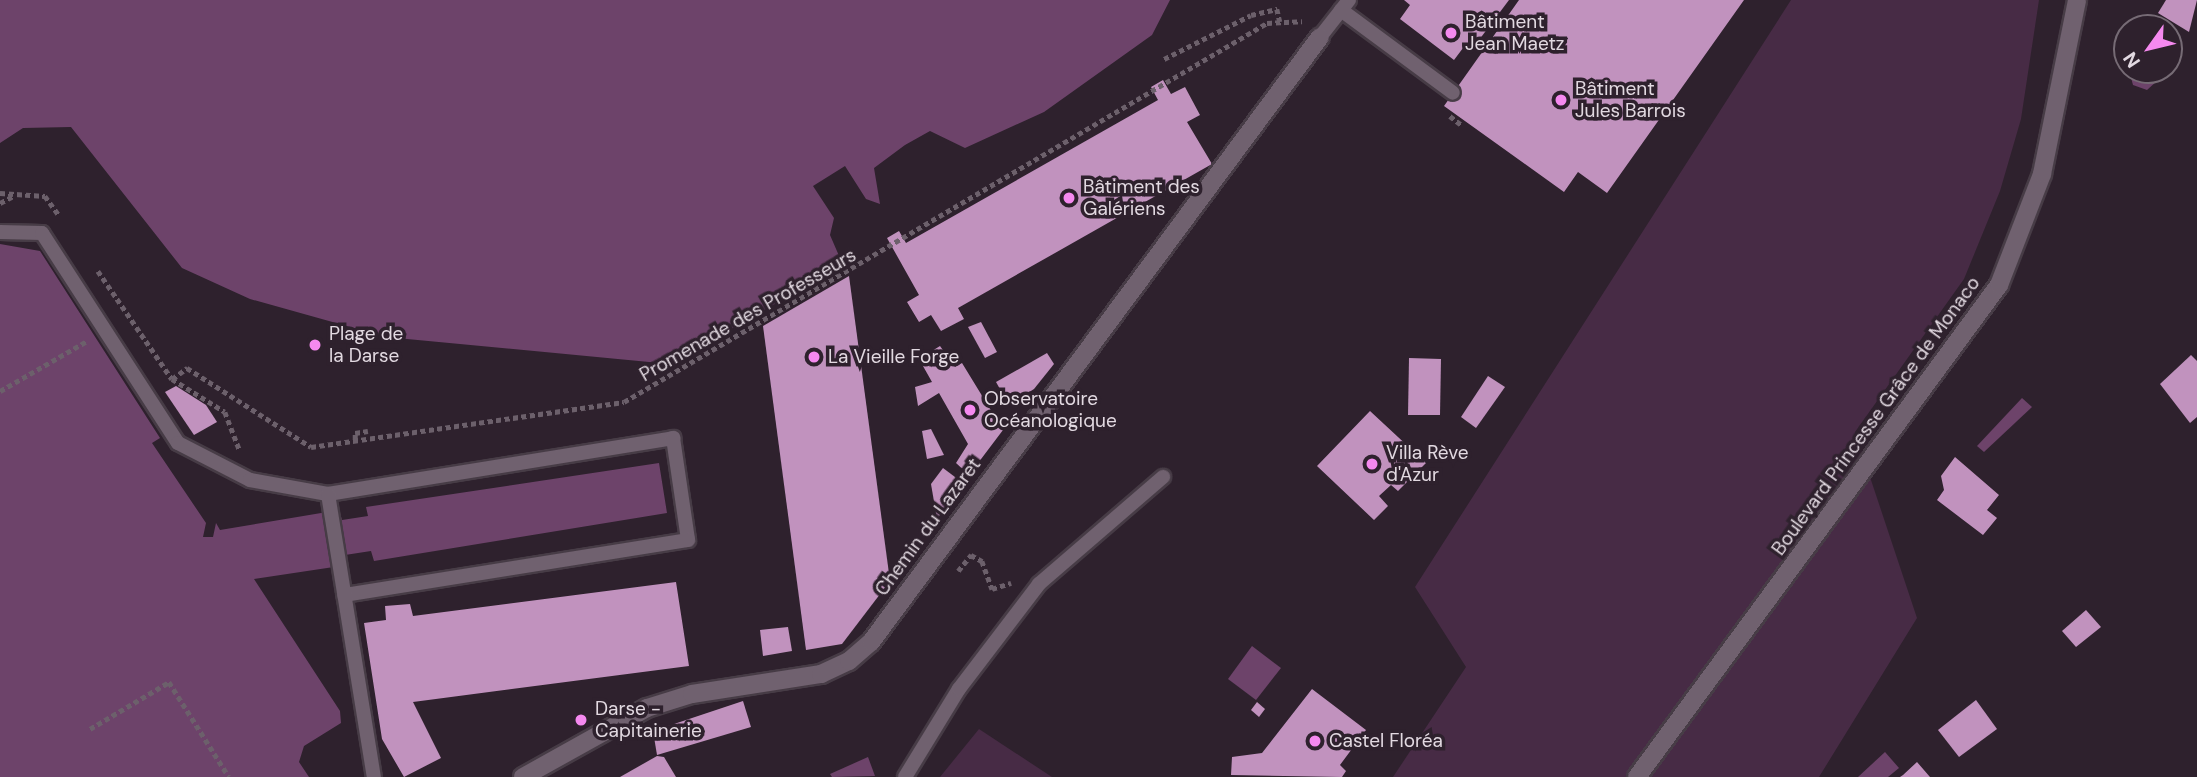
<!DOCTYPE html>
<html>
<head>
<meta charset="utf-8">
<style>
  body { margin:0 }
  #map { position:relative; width:2197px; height:777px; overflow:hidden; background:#2e212d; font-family:"DM Sans",sans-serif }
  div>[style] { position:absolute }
  .green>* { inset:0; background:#472b45 }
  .water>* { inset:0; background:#6d436a }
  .building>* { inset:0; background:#c192be }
  .path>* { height:4.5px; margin-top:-2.25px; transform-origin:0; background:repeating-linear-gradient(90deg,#6c606b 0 5px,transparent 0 8.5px) }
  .roads { filter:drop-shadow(2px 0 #473c46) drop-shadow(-2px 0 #473c46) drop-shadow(0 2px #473c46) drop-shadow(0 -2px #473c46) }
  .service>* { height:14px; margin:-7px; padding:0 7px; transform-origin:7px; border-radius:7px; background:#70616f }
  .minor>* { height:18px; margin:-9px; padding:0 9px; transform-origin:9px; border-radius:9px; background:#70616f }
  .secondary>* { height:18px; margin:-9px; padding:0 9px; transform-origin:9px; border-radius:9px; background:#70616f }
  .dots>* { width:19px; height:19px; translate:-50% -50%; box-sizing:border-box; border:4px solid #2e212d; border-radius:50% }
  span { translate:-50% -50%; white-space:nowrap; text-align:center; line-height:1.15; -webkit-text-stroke:7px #2e212d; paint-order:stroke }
  .poi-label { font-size:19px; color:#e2d9e1 }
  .left { translate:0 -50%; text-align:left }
  .street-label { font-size:19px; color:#e2d9e1 }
  .north { position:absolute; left:2113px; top:14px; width:70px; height:70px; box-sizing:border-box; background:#2e212d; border:2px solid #766b75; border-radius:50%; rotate:236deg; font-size:19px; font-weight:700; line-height:28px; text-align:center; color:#e2d9e1 }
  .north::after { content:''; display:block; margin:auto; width:24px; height:32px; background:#f589ef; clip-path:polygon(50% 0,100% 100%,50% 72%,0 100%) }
</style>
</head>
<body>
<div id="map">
  <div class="green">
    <div style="clip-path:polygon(1791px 0,2039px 0,2021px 119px,2000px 191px,1964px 279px,1855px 432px,1917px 618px,1819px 777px,1393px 777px,1466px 667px,1415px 587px)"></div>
    <div style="clip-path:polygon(979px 729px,1052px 777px,940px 777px)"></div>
  </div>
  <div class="water">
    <div style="clip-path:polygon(0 0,1170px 0,1152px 35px,1044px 112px,965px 148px,930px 131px,905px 145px,874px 168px,880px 204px,866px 199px,845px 166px,813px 186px,834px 218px,830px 235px,843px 265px,670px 364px,386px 337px,250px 299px,182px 268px,71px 127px,23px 128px,0 143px)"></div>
    <div style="clip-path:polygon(2129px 70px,2169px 70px,2147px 90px,2133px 85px)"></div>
    <div style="clip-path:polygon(0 244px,40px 251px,160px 438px,152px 443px,206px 523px,203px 537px,213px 537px,216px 523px,220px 530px,339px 510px,342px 520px,368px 516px,366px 507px,659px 463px,667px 513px,374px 561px,371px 551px,345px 555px,347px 565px,254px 579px,340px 711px,341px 723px,304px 746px,299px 762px,309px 777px,0 777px)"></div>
    <div style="clip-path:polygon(2022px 398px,2032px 407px,1984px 452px,1977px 446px)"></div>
    <div style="clip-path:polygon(1252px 646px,1281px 668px,1256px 700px,1228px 679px)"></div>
    <div style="clip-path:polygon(1885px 752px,1899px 768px,1888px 777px,1858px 777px)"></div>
    <div style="clip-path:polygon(868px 757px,875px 776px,832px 777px,830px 774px)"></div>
  </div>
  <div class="building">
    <div style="clip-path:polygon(1404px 0,1509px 0,1470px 52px,1463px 48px,1454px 60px,1400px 19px,1410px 5px)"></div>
    <div style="clip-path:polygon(1519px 0,1744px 0,1607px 193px,1578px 172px,1564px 192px,1444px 106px)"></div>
    <div style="clip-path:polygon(2166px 0,2197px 0,2189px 32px,2158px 13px)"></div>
    <div style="clip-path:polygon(1163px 80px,1171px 94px,1185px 87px,1200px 115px,1187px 122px,1212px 164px,958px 308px,964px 319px,941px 331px,931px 315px,919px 322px,907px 302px,919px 295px,887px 238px,899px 231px,906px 243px,1158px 100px,1151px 87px)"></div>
    <div style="clip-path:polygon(849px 276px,890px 581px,842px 644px,806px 650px,763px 326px)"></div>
    <div style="clip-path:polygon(981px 322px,997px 352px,985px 358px,968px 327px)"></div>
    <div style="clip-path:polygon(940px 346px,955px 367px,962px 363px,1003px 430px,969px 475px,956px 463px,968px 444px,939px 393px,918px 406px,915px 387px,932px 382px,919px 359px)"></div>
    <div style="clip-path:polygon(1047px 353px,1054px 364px,1034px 389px,1009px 405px,996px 382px)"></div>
    <div style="clip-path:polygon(2191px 355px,2197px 361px,2197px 417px,2190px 423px,2160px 384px)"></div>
    <div style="clip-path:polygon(1409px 358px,1441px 359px,1440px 415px,1408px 415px)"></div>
    <div style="clip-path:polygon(1488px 376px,1505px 387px,1476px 428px,1461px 417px)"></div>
    <div style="clip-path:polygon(176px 386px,206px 405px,217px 422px,194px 435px,165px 392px)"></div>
    <div style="clip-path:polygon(1370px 411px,1426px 463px,1398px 491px,1391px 485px,1379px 496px,1388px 506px,1374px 520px,1317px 466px)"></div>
    <div style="clip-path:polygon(931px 429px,944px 455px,927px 459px,922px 431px)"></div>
    <div style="clip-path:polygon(1955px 457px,1999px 495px,1987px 510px,1997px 518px,1983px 535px,1937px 500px,1944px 490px,1941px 476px)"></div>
    <div style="clip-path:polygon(943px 468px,963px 483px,937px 519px,931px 484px)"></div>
    <div style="clip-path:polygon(676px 582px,689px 666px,413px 702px,441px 758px,404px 777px,382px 739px,364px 623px,386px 620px,385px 606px,410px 604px,413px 616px)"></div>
    <div style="clip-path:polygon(2086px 610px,2101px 627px,2076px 647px,2062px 631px)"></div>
    <div style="clip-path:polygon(788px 627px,792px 651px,763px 656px,760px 630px)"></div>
    <div style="clip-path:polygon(1312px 689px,1366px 730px,1340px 765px,1346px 771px,1342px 777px,1231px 775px,1232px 757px,1262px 753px)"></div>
    <div style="clip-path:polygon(1976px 700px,1997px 729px,1959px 757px,1938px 730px)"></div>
    <div style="clip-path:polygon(743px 701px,751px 727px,657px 755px,653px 731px)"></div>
    <div style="clip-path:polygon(1257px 702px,1265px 709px,1259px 717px,1251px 710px)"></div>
    <div style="clip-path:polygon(657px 756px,664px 757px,676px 777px,620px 777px)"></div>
    <div style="clip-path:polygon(1917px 762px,1930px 777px,1900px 777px,1903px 775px)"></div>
  </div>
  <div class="path">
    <div style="left:1164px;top:59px;width:97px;rotate:-26.8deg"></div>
    <div style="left:1251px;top:15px;width:27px;rotate:-13deg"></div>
    <div style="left:1277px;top:9px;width:13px;rotate:77deg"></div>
    <div style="left:1450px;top:116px;width:16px;rotate:38deg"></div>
    <div style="left:0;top:193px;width:45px;rotate:3.8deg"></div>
    <div style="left:45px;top:196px;width:24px;rotate:54deg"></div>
    <div style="left:0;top:203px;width:15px;rotate:-28deg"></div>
    <div style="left:98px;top:271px;width:131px;rotate:55.6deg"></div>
    <div style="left:172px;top:379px;width:62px;rotate:31.9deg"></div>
    <div style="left:225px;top:412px;width:40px;rotate:69deg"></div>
    <div style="left:172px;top:379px;width:19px;rotate:-36deg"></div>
    <div style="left:187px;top:368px;width:147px;rotate:32.5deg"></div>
    <div style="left:311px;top:447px;width:316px;rotate:-8.2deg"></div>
    <div style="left:624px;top:402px;width:746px;rotate:-30.52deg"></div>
    <div style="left:1267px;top:23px;width:35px;rotate:-3deg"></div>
    <div style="left:0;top:391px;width:100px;rotate:-29.9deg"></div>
    <div style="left:355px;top:440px;width:7px;rotate:-90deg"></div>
    <div style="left:355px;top:433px;width:13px;rotate:-9deg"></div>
    <div style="left:958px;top:571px;width:21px;rotate:-51deg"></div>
    <div style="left:971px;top:555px;width:13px;rotate:29deg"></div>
    <div style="left:982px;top:561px;width:30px;rotate:70deg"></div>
    <div style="left:992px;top:589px;width:20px;rotate:-18deg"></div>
    <div style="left:90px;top:729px;width:92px;rotate:-30.7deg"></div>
    <div style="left:169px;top:682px;width:112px;rotate:57.7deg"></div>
  </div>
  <div class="roads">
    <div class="service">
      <div style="left:1341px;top:10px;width:139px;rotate:36.5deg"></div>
      <div style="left:1320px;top:37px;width:47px;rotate:-51.9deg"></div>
      <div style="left:0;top:232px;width:42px;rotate:1.4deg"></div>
      <div style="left:42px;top:233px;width:250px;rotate:57.1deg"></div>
      <div style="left:178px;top:443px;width:81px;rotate:27.2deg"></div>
      <div style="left:250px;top:480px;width:79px;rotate:10.2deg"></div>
      <div style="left:328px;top:494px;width:350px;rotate:-9.2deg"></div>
      <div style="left:673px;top:438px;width:103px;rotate:81.6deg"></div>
      <div style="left:688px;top:540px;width:348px;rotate:170.9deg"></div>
      <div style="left:328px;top:494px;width:287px;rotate:80.8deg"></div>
      <div style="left:905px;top:777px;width:103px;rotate:-58.5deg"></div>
      <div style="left:959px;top:689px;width:132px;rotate:-52.7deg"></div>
      <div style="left:1039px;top:584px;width:164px;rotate:-40.8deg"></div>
    </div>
    <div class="minor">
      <div style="left:523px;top:777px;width:142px;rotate:-29.1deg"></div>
      <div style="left:647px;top:708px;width:47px;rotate:-17.3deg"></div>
      <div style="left:692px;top:694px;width:131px;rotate:-8.8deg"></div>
      <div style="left:821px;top:674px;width:31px;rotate:-25deg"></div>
      <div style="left:849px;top:661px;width:29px;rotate:-41deg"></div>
      <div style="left:871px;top:642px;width:753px;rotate:-53.42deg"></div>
    </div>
    <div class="secondary">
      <div style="left:1637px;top:777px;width:611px;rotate:-53.66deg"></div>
      <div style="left:1999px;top:285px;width:119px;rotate:-68.8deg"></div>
      <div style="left:2042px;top:174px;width:177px;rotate:-78.6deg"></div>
    </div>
  </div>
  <div class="dots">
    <div style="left:1451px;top:33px;background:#f589ef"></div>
    <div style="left:1561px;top:100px;background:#f589ef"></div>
    <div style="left:1069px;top:198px;background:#f589ef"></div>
    <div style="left:315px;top:345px;background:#f589ef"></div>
    <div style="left:814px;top:357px;background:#f589ef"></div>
    <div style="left:970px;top:410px;background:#f589ef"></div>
    <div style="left:1372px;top:464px;background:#f589ef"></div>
    <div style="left:581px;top:720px;background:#f589ef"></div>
    <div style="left:1315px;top:741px;background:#f589ef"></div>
  </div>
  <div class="poi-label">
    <span class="left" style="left:1465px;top:33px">Bâtiment<br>Jean Maetz</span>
    <span class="left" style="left:1575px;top:100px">Bâtiment<br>Jules Barrois</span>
    <span class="left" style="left:1083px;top:198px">Bâtiment des<br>Galériens</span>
    <span class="left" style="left:329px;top:345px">Plage de<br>la Darse</span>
    <span class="left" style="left:828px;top:357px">La Vieille Forge</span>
    <span class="left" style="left:984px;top:410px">Observatoire<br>Océanologique</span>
    <span class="left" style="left:1386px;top:464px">Villa Rève<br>d'Azur</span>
    <span class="left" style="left:595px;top:720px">Darse -<br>Capitainerie</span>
    <span class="left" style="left:1329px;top:741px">Castel Floréa</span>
  </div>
  <div class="street-label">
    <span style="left:748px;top:315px;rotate:-30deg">Promenade des Professeurs</span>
    <span style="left:1876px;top:416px;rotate:-54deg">Boulevard Princesse Grâce de Monaco</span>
    <span style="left:928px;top:527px;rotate:-54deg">Chemin du Lazaret</span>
  </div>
  <div class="north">N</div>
</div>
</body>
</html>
